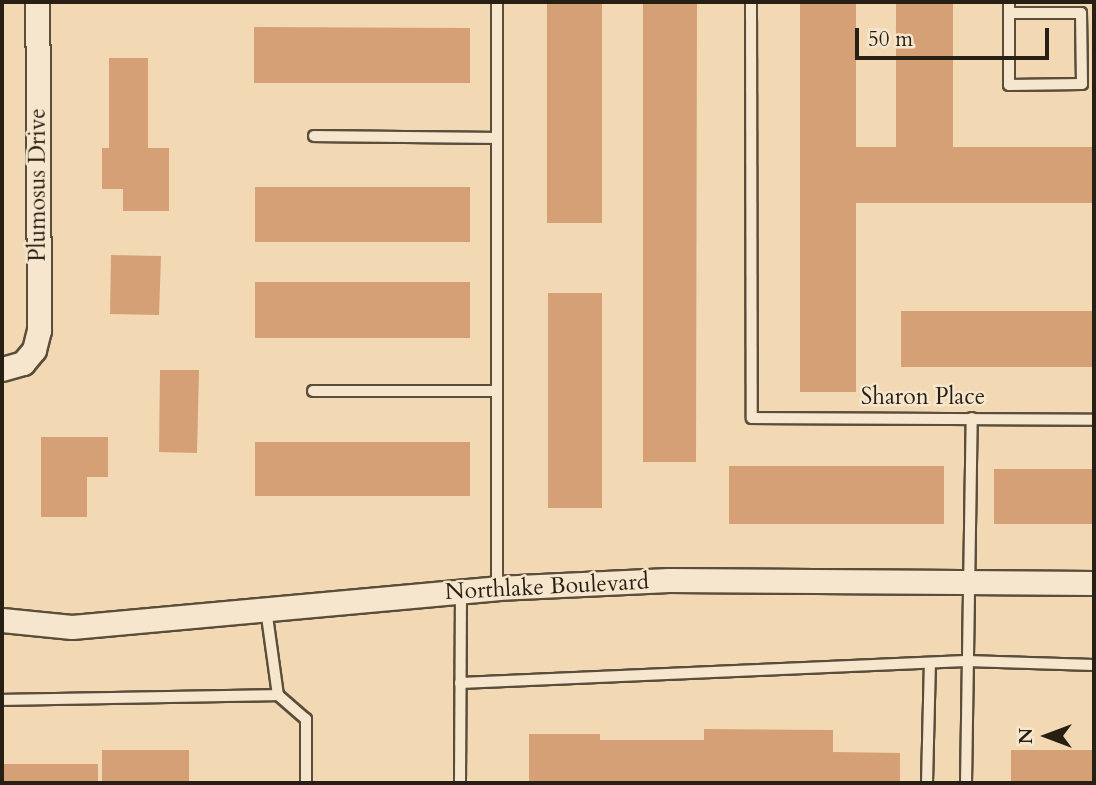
<!DOCTYPE html>
<html>
<head>
<meta charset="utf-8">
<style>
  body { margin:0 }
  #map { position:relative; width:1096px; height:785px; overflow:hidden; background:#f2d9b4; font-family:Cardo,serif }
  div>[style] { position:absolute }
  .building>* { inset:0; background:#d5a075 }
  .roads { filter:drop-shadow(2px 0 #5a4e3b) drop-shadow(-2px 0 #5a4e3b) drop-shadow(0 2px #5a4e3b) drop-shadow(0 -2px #5a4e3b) }
  .service>* { height:10px; margin:-5px; padding:0 5px; transform-origin:5px; border-radius:5px; background:#f7e6ce }
  .minor>* { height:23px; margin:-11.5px; padding:0 11.5px; transform-origin:11.5px; border-radius:11.5px; background:#f7e6ce }
  span { translate:-50% -50%; white-space:nowrap; text-align:center; line-height:1.15; -webkit-text-stroke:5px #f7e6ce; paint-order:stroke }
  .street-label { font-size:23px; color:#271f13 }
  .frame { position:absolute; inset:0; border:4px solid #271f13; pointer-events:none }
  .north { position:absolute; left:1012px; top:701px; width:70px; height:70px; -webkit-text-stroke:5px #f7e6ce; paint-order:stroke; rotate:270deg; font-size:19px; font-weight:700; line-height:28px; text-align:center; color:#271f13 }
  .north::after { content:''; display:block; margin:auto; width:24px; height:32px; background:#271f13; clip-path:polygon(50% 0,100% 100%,50% 72%,0 100%) }
  .scale { position:absolute; left:855px; top:28px; width:194px; height:32px; box-sizing:border-box; border:4px solid #271f13; border-top:0; padding-left:9px; font-size:21px; line-height:24px; white-space:nowrap; color:#271f13; -webkit-text-stroke:5px #f7e6ce; paint-order:stroke }
</style>
</head>
<body>
<div id="map">
  <div class="building">
    <div style="clip-path:polygon(547px 2px,602px 2px,602px 223px,547px 223px)"></div>
    <div style="clip-path:polygon(643px 2px,697px 2px,696px 462px,643px 462px)"></div>
    <div style="clip-path:polygon(800px 2px,856px 2px,856px 147px,896px 147px,896px 2px,953px 2px,953px 147px,1094px 147px,1094px 203px,856px 203px,856px 392px,800px 392px)"></div>
    <div style="clip-path:polygon(254px 27px,470px 28px,470px 83px,254px 83px)"></div>
    <div style="clip-path:polygon(109px 58px,148px 58px,148px 148px,169px 148px,169px 211px,123px 211px,123px 189px,102px 189px,102px 148px,109px 148px)"></div>
    <div style="clip-path:polygon(255px 187px,470px 187px,470px 242px,255px 242px)"></div>
    <div style="clip-path:polygon(111px 255px,161px 256px,159px 315px,110px 314px)"></div>
    <div style="clip-path:polygon(255px 282px,470px 282px,470px 338px,255px 338px)"></div>
    <div style="clip-path:polygon(548px 293px,602px 293px,602px 508px,548px 508px)"></div>
    <div style="clip-path:polygon(901px 311px,1094px 311px,1094px 367px,901px 367px)"></div>
    <div style="clip-path:polygon(160px 370px,199px 370px,197px 453px,159px 452px)"></div>
    <div style="clip-path:polygon(41px 437px,108px 437px,108px 477px,87px 477px,87px 517px,41px 517px)"></div>
    <div style="clip-path:polygon(255px 442px,470px 442px,470px 496px,255px 496px)"></div>
    <div style="clip-path:polygon(729px 466px,944px 466px,944px 524px,729px 524px)"></div>
    <div style="clip-path:polygon(994px 469px,1094px 469px,1094px 524px,994px 524px)"></div>
    <div style="clip-path:polygon(704px 729px,833px 730px,833px 752px,900px 753px,900px 783px,529px 783px,529px 734px,600px 734px,600px 740px,704px 740px)"></div>
    <div style="clip-path:polygon(102px 750px,189px 750px,189px 783px,102px 783px)"></div>
    <div style="clip-path:polygon(1011px 750px,1094px 750px,1094px 783px,1011px 783px)"></div>
    <div style="clip-path:polygon(2px 764px,98px 764px,98px 783px,2px 783px)"></div>
  </div>
  <div class="roads">
    <div class="service">
      <div style="left:751px;top:2px;width:416px;rotate:89.9deg"></div>
      <div style="left:752px;top:418px;width:342px;rotate:0.3deg"></div>
      <div style="left:1009px;top:2px;width:83px;rotate:90deg"></div>
      <div style="left:1009px;top:85px;width:73px;rotate:-0.8deg"></div>
      <div style="left:1082px;top:84px;width:71px;rotate:-90.8deg"></div>
      <div style="left:1081px;top:13px;width:72px;rotate:180deg"></div>
      <div style="left:314px;top:136px;width:182px;rotate:0.6deg"></div>
      <div style="left:313px;top:391px;width:184px"></div>
      <div style="left:497px;top:588px;width:586px;rotate:-90deg"></div>
      <div style="left:266px;top:609px;width:87px;rotate:82.1deg"></div>
      <div style="left:278px;top:695px;width:37px;rotate:41deg"></div>
      <div style="left:306px;top:719px;width:64px;rotate:90deg"></div>
      <div style="left:460px;top:683px;width:506px;rotate:-2.49deg"></div>
      <div style="left:966px;top:661px;width:128px;rotate:1.8deg"></div>
      <div style="left:2px;top:700px;width:276px;rotate:-1deg"></div>
      <div style="left:460px;top:783px;width:192px;rotate:-89.7deg"></div>
      <div style="left:927px;top:783px;width:120px;rotate:-88.6deg"></div>
      <div style="left:966px;top:783px;width:365px;rotate:-89.1deg"></div>
    </div>
    <div class="minor">
      <div style="left:2px;top:369px;width:22px;rotate:-16deg"></div>
      <div style="left:23px;top:363px;width:17px;rotate:-50deg"></div>
      <div style="left:34px;top:350px;width:21px;rotate:-76deg"></div>
      <div style="left:39px;top:330px;width:328px;rotate:-90.3deg"></div>
      <div style="left:2px;top:620px;width:70px;rotate:5.7deg"></div>
      <div style="left:72px;top:627px;width:427px;rotate:-5.2deg"></div>
      <div style="left:497px;top:588px;width:172px;rotate:-2.7deg"></div>
      <div style="left:669px;top:580px;width:425px;rotate:0.4deg"></div>
    </div>
  </div>
  <div class="street-label">
    <span style="left:38px;top:185px;rotate:-90deg">Plumosus Drive</span>
    <span style="left:923px;top:397px">Sharon Place</span>
    <span style="left:547px;top:587px;rotate:-3deg">Northlake Boulevard</span>
  </div>
  <div class="frame"></div>
  <div class="north">N</div>
  <div class="scale">50 m</div>
</div>
</body>
</html>
